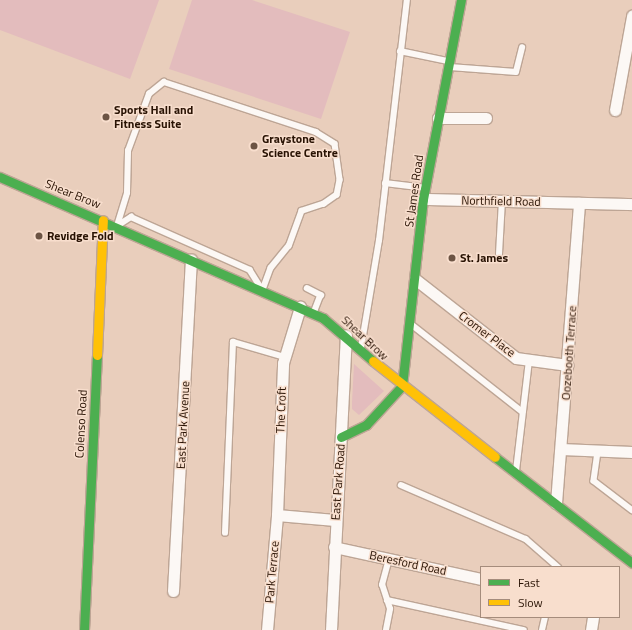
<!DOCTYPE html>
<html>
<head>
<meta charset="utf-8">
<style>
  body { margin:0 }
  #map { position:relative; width:632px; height:630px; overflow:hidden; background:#e9cebc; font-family:"Titillium Web",sans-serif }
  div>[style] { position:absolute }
  .green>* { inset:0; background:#e3bcbd }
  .roads { filter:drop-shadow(1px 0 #bda595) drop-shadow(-1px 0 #bda595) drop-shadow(0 1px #bda595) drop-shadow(0 -1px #bda595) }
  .lane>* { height:5.5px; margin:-2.75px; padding:0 2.75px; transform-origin:2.75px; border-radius:2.75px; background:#fcf8f5 }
  .street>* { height:11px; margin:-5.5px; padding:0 5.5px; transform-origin:5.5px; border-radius:5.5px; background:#fcf8f5 }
  .fast>* { height:9px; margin:-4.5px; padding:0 4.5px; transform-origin:4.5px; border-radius:4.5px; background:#4caf50 }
  .slow>* { height:9px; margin:-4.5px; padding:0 4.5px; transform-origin:4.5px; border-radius:4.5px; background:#ffc107 }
  .dots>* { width:11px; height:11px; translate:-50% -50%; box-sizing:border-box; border:2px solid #f8decd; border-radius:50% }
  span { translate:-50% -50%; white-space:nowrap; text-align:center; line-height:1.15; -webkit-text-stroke:3px #f8decd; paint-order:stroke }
  .poi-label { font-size:12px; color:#281203; font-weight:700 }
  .left { translate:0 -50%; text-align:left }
  .street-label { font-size:12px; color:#281203 }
  .legend { position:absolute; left:480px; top:566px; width:140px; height:52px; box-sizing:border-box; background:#f8decd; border:1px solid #a58c7c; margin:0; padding:5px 7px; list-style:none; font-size:12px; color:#281203 }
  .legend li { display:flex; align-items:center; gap:8px; height:20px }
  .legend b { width:20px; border:1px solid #a58c7c }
</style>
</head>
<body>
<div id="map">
  <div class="green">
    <div style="clip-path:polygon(0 0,159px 0,130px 79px,0 30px)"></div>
    <div style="clip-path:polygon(192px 0,252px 0,350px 32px,321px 119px,169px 69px)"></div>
    <div style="clip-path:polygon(354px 364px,384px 391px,359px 415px,352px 409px,352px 402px)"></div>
  </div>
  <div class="roads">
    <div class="lane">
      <div style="left:400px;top:51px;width:49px;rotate:11.8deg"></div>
      <div style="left:450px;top:67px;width:66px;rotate:4.3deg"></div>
      <div style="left:516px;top:72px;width:25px;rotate:-76deg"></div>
      <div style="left:385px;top:183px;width:39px;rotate:7deg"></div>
      <div style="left:117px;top:226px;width:34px;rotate:-73deg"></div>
      <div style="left:127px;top:193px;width:42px;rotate:-88.6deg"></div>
      <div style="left:128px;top:151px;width:61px;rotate:-69.8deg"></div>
      <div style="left:149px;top:94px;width:19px;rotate:-39deg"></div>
      <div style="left:164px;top:82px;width:160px;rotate:18.2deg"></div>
      <div style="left:316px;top:132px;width:22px;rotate:32deg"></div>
      <div style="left:335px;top:144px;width:36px;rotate:82deg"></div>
      <div style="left:340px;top:180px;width:15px;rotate:101deg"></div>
      <div style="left:337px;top:195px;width:16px;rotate:145deg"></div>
      <div style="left:324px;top:204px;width:23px;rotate:162deg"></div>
      <div style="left:302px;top:211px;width:37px;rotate:110deg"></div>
      <div style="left:289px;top:246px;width:28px;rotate:129deg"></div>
      <div style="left:271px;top:268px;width:23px;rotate:110deg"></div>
      <div style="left:117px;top:226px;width:17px;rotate:-33deg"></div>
      <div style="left:131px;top:217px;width:130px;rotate:24deg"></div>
      <div style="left:250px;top:270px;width:19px;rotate:58deg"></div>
      <div style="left:499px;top:254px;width:53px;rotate:-86.8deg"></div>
      <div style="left:307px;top:288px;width:16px;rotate:27deg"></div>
      <div style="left:321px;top:295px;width:19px;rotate:111deg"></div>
      <div style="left:411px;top:324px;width:142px;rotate:38.2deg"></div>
      <div style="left:361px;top:348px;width:109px;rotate:-80.5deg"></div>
      <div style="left:379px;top:241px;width:243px;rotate:-83.4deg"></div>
      <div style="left:598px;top:452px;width:29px;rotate:98deg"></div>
      <div style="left:594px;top:481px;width:48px;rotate:37.3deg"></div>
      <div style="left:516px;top:471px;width:112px;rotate:-83.3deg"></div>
      <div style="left:401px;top:485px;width:136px;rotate:23.4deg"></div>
      <div style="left:526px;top:539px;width:43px;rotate:41.2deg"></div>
      <div style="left:225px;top:533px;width:191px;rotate:-87.6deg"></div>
      <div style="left:233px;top:342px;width:54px;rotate:16.1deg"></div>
      <div style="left:387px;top:600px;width:140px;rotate:12.4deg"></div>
      <div style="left:386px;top:630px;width:21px;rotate:-79deg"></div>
      <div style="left:390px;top:609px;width:25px;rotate:-108deg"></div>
      <div style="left:382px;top:585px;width:27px;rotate:-75deg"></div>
      <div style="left:542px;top:630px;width:13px;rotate:-77deg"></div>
    </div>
    <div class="street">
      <div style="left:615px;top:110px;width:96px;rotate:-79.7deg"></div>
      <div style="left:438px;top:118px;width:48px"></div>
      <div style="left:423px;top:199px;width:209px;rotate:1.4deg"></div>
      <div style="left:415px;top:279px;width:128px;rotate:38deg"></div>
      <div style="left:516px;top:358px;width:52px;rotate:7.7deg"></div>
      <div style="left:561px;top:449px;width:71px;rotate:2.4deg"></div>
      <div style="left:556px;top:503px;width:301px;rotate:-85.6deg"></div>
      <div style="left:277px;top:515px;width:58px;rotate:4.9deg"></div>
      <div style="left:334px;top:547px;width:150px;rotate:12.3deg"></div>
      <div style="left:173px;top:591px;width:332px;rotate:-86.9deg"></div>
      <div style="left:267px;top:630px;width:115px;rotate:-85deg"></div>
      <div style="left:277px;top:515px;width:152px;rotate:-87.7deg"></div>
      <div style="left:283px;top:363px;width:59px;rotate:-73.1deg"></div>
      <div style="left:331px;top:630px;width:295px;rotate:-87.1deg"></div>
      <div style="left:591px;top:630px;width:13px;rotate:-81deg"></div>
    </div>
    <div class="fast">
      <div style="left:0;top:177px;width:352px;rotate:23.6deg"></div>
      <div style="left:323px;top:318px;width:66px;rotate:40.7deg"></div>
      <div style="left:402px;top:386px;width:188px;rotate:-83.6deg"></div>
      <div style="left:423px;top:199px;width:203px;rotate:-79.2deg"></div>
      <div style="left:341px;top:437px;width:28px;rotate:-26deg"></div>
      <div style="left:366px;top:425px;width:53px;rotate:-47.3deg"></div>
      <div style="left:495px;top:457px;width:173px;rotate:37.7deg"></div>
      <div style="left:84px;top:630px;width:275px;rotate:-87.3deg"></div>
    </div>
    <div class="slow">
      <div style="left:97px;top:355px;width:135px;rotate:-87.5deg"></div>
      <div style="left:373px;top:361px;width:155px;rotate:38.2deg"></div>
    </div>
  </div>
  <div class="dots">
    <div style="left:106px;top:117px;background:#6c5444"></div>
    <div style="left:254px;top:146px;background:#6c5444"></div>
    <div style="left:39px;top:236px;background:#6c5444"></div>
    <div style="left:452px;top:258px;background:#6c5444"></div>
  </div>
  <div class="poi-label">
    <span class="left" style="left:114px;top:117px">Sports Hall and<br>Fitness Suite</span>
    <span class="left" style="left:262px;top:146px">Graystone<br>Science Centre</span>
    <span class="left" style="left:47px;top:236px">Revidge Fold</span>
    <span class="left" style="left:460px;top:258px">St. James</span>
  </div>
  <div class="street-label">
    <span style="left:414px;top:191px;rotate:-82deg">St James Road</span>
    <span style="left:73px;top:194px;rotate:22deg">Shear Brow</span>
    <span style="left:501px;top:201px;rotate:1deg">Northfield Road</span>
    <span style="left:487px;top:334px;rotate:37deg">Cromer Place</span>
    <span style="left:365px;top:338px;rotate:43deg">Shear Brow</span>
    <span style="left:569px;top:353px;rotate:-86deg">Oozebooth Terrace</span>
    <span style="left:281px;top:410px;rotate:-88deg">The Croft</span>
    <span style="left:81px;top:424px;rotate:-87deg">Colenso Road</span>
    <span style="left:183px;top:425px;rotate:-87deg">East Park Avenue</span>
    <span style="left:338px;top:482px;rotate:-86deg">East Park Road</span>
    <span style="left:408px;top:563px;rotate:12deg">Beresford Road</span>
    <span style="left:272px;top:572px;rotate:-85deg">Park Terrace</span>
  </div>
  <ul class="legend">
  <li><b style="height:5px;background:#4caf50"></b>Fast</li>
  <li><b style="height:5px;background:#ffc107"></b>Slow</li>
  </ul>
</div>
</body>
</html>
